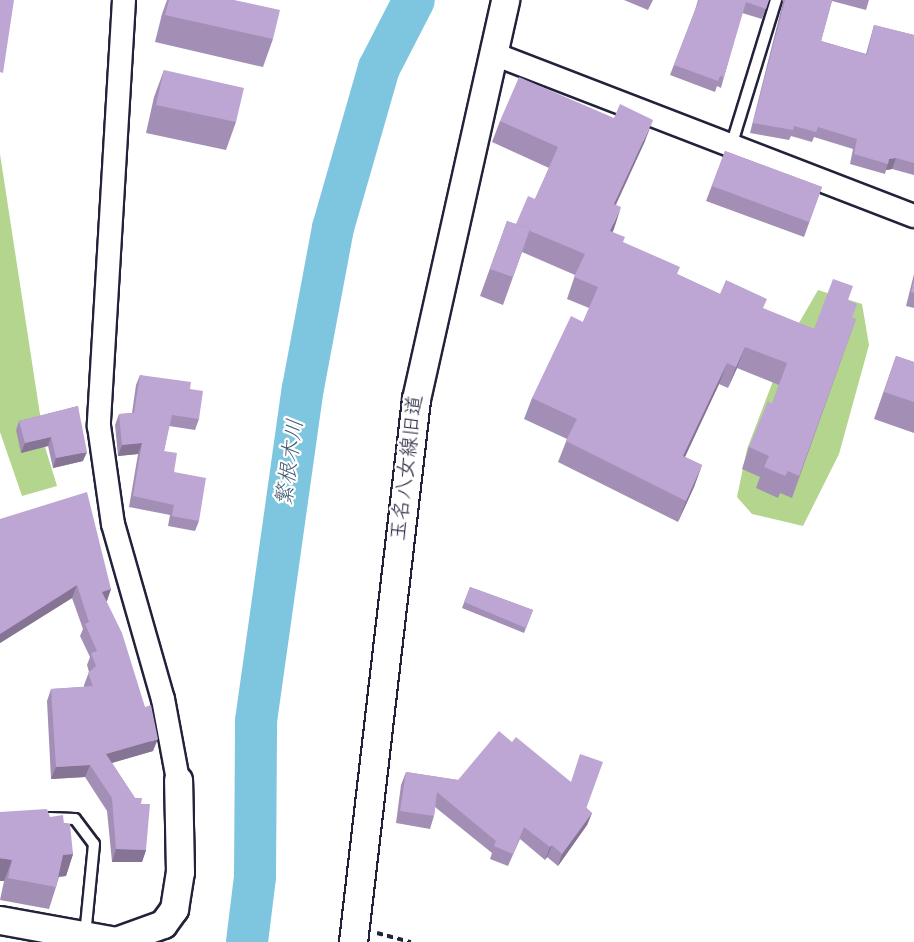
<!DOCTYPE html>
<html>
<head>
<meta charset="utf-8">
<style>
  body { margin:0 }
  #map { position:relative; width:914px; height:942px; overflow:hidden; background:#fff; font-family:Dekko,"Klee One",sans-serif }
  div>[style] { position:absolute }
  .green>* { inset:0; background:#b3d58e }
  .river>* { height:42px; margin:-21px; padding:0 21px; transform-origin:21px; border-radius:21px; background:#7ec6df }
  .path>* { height:4px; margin-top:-2px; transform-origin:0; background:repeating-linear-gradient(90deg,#22223b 0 6px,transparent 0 10.5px) }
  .roads { filter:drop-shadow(2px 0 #22223b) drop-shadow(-2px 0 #22223b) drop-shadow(0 2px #22223b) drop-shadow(0 -2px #22223b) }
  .service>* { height:10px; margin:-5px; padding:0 5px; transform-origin:5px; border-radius:5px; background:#fff }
  .minor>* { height:22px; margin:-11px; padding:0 11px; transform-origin:11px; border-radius:11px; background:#fff }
  .tertiary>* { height:27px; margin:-13.5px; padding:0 13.5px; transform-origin:13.5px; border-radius:13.5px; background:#fff }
  .wall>* { inset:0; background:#a38fb6 }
  .shaded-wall>* { inset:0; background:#857494 }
  .building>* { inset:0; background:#bea6d4 }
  span { translate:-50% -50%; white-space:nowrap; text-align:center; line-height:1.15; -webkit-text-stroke:4.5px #fff; paint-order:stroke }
  .street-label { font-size:21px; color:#22223b }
  .water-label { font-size:22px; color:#425b74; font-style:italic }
</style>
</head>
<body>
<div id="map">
  <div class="green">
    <div style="clip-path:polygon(0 154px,45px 447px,57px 486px,22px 496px,0 432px)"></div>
    <div style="clip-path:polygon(818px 290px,862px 304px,869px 345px,839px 454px,803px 526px,752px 514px,737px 497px,747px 449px,788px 342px)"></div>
  </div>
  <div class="river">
    <div style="left:247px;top:942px;width:65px;rotate:-83deg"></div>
    <div style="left:255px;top:877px;width:156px;rotate:-89.6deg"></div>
    <div style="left:256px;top:721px;width:336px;rotate:-82deg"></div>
    <div style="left:303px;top:388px;width:163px;rotate:-79.4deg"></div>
    <div style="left:333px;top:228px;width:166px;rotate:-74deg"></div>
    <div style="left:379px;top:68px;width:76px;rotate:-62.8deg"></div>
  </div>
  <div class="path">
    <div style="left:377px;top:933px;width:35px;rotate:15deg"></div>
  </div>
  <div class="roads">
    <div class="service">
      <div style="left:732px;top:143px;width:150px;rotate:-72.9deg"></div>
      <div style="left:49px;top:818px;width:26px;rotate:2deg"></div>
      <div style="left:75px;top:819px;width:31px;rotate:53deg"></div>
      <div style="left:94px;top:844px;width:92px;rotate:95.6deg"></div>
    </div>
    <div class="minor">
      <div style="left:124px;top:0;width:427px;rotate:93.4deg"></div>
      <div style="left:99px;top:426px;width:99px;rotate:81.9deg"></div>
      <div style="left:113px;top:524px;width:182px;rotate:74.1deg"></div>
      <div style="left:163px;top:699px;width:82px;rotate:79.5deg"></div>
      <div style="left:494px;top:54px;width:450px;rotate:21.1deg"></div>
    </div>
    <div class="tertiary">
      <div style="left:0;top:920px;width:118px;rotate:10.3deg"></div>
      <div style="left:116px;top:941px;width:50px;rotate:-19.9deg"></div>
      <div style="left:163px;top:924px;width:19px;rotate:-54deg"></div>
      <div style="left:174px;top:909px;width:37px;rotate:-81deg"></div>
      <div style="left:180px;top:872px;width:92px;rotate:-91.2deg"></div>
      <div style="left:353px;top:942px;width:547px;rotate:-83.38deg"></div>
      <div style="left:416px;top:399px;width:409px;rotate:-77.4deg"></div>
    </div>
  </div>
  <div class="wall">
    <div style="clip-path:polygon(167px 0,234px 0,273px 39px,263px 67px,155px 42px,162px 14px)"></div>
    <div style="clip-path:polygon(624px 0,653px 0,648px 10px)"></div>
    <div style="clip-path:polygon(698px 0,769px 0,762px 19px,742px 13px,724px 77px,721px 88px,717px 86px,715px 92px,670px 75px,695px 10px)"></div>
    <div style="clip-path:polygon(782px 0,869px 0,866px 10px,832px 1px,821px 41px,866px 54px,874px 25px,914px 35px,914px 175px,892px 169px,886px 170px,885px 174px,850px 164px,853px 149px,814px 137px,812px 142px,791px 136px,789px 140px,750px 133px,783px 2px)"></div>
    <div style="clip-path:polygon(164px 70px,236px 122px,226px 150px,146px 133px,154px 97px)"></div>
    <div style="clip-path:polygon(500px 121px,645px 141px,616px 205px,612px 232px,623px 243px,677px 274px,720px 294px,764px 309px,814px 329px,848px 300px,852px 318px,856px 319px,792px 498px,780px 493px,778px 498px,756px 488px,760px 477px,742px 469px,749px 447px,772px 404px,779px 385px,737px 368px,728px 388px,719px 384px,685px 457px,702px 465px,694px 487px,678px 522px,558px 462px,567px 439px,524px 419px,532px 398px,583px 322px,589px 308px,567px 299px,575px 275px,522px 252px,503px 305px,480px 296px,507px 221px,516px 224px,535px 199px,549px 168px,492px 142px)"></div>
    <div style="clip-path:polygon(725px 151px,822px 187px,804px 237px,706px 201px)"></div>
    <div style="clip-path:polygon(914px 274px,914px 308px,906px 306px)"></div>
    <div style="clip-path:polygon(896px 356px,914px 362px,914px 433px,874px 419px)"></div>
    <div style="clip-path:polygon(140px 375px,190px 389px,199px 419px,195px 430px,169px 426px,164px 451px,199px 521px,195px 531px,168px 526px,170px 515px,129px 507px,138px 454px,118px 456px,115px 425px,119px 414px,132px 413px,136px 385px)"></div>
    <div style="clip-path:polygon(78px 406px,83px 461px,53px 468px,48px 446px,21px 453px,16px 430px,19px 421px)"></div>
    <div style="clip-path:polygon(0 519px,111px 589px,106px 601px,153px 751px,112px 763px,135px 798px,141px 804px,146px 850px,142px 862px,112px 862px,107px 811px,85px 777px,51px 779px,47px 701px,51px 689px,84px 687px,84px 685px,89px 672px,87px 665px,90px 657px,80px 636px,83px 629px,72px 598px,0 643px)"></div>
    <div style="clip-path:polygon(470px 587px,533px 610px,524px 633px,462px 608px)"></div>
    <div style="clip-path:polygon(512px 742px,592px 813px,587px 825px,558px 866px,547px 857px,545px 860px,520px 839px,508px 866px,490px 859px,492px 853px,435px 807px,434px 816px,430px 829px,396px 823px,401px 785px,406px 772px,458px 780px)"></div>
    <div style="clip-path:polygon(0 812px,50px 817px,64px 824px,73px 854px,66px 876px,59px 877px,56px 887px,49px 909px,0 900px,4px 881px)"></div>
  </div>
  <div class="shaded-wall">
    <div style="clip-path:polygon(653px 120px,645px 141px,606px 225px,614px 204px)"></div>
    <div style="clip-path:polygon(896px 158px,892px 169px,886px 170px,889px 159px)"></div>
    <div style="clip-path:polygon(621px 207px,614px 229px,603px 252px,610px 231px)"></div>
    <div style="clip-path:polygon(745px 347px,737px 368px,728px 388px,736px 367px)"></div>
    <div style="clip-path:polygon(727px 363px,719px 384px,675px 478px,683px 456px)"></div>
    <div style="clip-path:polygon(51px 437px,48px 446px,21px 453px,25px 443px)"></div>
    <div style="clip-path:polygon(142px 443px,138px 454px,118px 456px,122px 445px)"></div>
    <div style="clip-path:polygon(87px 452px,83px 461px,53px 468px,56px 458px)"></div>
    <div style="clip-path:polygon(702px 465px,694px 487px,678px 522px,686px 501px)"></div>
    <div style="clip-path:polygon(77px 585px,72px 598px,0 643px,0 634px)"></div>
    <div style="clip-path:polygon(111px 589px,107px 601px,98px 604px,102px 592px)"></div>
    <div style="clip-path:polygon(158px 739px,153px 751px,101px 766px,106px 754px)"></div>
    <div style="clip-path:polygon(90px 765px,85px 777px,51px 779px,56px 767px)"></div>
    <div style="clip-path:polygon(592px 813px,587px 825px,558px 866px,562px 854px)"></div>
    <div style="clip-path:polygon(552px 845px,547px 857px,545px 860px,550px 847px)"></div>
    <div style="clip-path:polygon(116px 849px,146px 850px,142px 862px,112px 862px)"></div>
    <div style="clip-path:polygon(73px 854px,66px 876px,55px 877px,63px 855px)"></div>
    <div style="clip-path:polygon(0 858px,12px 860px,4px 881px,0 881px)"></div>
  </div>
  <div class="building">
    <div style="clip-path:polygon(0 0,14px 0,3px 73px,0 72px)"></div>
    <div style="clip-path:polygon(169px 0,234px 0,280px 10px,273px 39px,165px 15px)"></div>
    <div style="clip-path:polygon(699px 0,769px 0,766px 9px,746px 2px,724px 77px,720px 76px,718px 81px,674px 65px)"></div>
    <div style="clip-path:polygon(785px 0,832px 0,821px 41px,867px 55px,874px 25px,914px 35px,914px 163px,896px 158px,889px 159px,888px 164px,854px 154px,857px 139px,818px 127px,816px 132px,794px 126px,793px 130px,753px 123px)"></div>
    <div style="clip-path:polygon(164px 70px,244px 88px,236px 122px,156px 105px)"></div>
    <div style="clip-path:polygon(519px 77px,614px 118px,620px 104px,653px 120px,614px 204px,621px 207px,610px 231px,625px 237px,623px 242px,680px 267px,677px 274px,720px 294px,726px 280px,767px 299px,763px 308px,814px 329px,833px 279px,853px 286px,848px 300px,857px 304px,852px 318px,856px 319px,799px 476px,788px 471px,785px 476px,764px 467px,769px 456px,749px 447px,768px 401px,772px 404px,787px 363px,745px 347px,736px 367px,727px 363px,683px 456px,702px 465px,686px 501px,566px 441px,577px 419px,532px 398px,571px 316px,583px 322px,598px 287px,574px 277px,585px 254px,530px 231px,530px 229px,516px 224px,528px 196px,535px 199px,558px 147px,500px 121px)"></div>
    <div style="clip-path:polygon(725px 151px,822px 187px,809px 222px,712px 186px)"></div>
    <div style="clip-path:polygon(507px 221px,530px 229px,513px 277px,490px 269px)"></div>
    <div style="clip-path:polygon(914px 280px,914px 293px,911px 292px)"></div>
    <div style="clip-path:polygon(896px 356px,914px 362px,914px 402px,884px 392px)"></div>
    <div style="clip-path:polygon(140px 375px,191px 382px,190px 389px,203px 391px,199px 419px,172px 415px,164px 451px,177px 453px,174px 472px,206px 478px,199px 521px,172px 516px,174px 505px,133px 496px,142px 443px,122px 445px,119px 414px,134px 413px)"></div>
    <div style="clip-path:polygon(78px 406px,87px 452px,56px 458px,51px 437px,25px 443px,19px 421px)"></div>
    <div style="clip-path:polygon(87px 492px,111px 589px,102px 592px,122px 633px,145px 707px,151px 705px,158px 739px,106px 754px,135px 798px,142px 798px,141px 804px,150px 804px,146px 850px,116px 849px,112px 798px,90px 765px,56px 767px,51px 689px,93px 686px,88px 673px,96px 666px,91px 653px,97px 651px,85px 624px,89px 622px,77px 585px,0 634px,0 519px)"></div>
    <div style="clip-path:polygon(470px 587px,533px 610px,526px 628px,464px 602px)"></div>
    <div style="clip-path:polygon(499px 731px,512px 742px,516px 737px,571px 782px,580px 754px,603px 762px,586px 809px,592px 813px,562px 854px,552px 845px,550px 847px,524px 827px,513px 854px,494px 846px,496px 841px,437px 792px,434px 816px,400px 811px,406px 772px,458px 780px)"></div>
    <div style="clip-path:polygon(47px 809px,50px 817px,63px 815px,64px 824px,70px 824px,73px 854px,63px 855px,56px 887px,8px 878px,12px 860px,0 858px,0 812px)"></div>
  </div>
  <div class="street-label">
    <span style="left:409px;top:468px;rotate:-83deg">玉名八女線旧道</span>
  </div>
  <div class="water-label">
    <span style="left:292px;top:463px;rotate:-82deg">繁根木川</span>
  </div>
</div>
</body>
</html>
